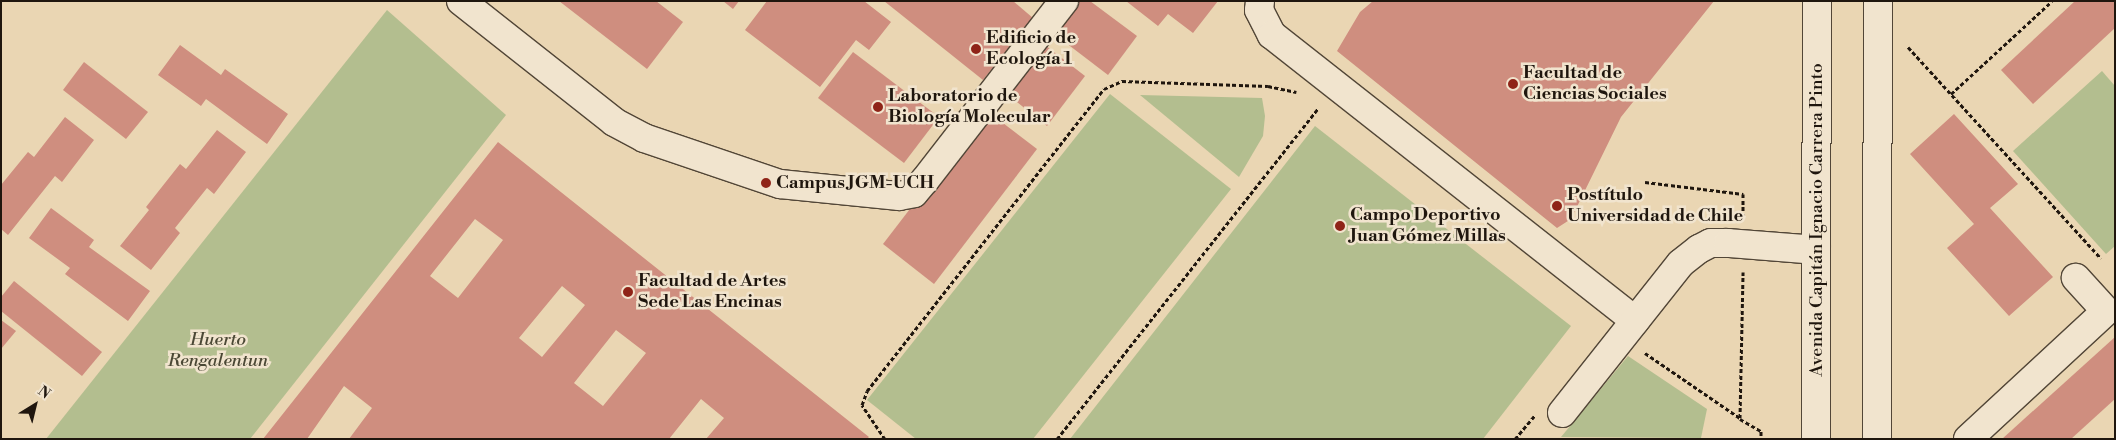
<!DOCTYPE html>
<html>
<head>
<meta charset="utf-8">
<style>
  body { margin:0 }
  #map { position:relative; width:2116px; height:440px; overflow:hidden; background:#ead6b3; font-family:"Libre Bodoni",serif }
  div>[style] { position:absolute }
  .green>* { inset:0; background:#b3be8f }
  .building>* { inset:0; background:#cf8e7f }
  .path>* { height:3px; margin-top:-1.5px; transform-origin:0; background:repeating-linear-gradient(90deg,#1f160e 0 4px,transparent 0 6.5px) }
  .roads { filter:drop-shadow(1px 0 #524637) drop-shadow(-1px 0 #524637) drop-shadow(0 1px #524637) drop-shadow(0 -1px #524637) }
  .minor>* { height:28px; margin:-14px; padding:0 14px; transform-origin:14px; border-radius:14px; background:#f1e4ce }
  .dots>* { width:14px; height:14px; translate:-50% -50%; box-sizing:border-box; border:2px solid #f1e4ce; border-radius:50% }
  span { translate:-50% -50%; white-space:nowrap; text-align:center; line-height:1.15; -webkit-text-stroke:5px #f1e4ce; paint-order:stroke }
  .poi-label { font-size:18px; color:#1f160e; font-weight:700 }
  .left { translate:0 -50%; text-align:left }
  .street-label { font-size:18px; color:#1f160e }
  .park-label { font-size:18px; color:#4b4835; font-style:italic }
  .frame { position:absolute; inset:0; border:2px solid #1f160e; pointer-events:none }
  .north { position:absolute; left:10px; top:380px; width:50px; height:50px; -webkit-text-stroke:4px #f1e4ce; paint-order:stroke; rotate:36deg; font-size:14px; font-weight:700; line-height:20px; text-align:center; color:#1f160e }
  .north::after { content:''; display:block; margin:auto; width:18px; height:22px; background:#1f160e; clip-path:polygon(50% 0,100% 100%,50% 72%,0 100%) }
</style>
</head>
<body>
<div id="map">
  <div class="green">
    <div style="clip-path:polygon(387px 10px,506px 115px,250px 439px,46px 439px)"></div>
    <div style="clip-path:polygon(2102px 71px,2115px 86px,2115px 246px,2106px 254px,2013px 151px)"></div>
    <div style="clip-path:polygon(1110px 94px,1231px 189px,1033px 439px,916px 439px,867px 400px)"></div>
    <div style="clip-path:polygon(1140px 95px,1262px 98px,1265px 116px,1263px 136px,1239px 177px)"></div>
    <div style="clip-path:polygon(1315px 126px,1571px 326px,1483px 439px,1070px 439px)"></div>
    <div style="clip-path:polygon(1628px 356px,1707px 409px,1701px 438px,1561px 437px)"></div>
  </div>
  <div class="building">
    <div style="clip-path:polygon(559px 1px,656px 1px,683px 22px,647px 69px)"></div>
    <div style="clip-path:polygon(723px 1px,739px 1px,733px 9px)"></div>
    <div style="clip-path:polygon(767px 1px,864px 1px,891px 22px,869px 50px,856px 40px,820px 87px,745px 30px)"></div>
    <div style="clip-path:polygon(884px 1px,1013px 1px,1033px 18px,983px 80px)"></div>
    <div style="clip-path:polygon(1077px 1px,1090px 1px,1137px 36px,1108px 75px,1053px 33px)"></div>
    <div style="clip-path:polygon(1126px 1px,1218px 1px,1193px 33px,1168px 14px,1158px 26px)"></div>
    <div style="clip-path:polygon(1373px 1px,1714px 1px,1621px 117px,1571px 219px,1557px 228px,1337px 51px,1360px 12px)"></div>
    <div style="clip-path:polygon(2075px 1px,2115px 1px,2115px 28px,2033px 104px,2001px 70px)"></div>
    <div style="clip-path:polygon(1041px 42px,1085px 76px,1047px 126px,1003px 91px)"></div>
    <div style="clip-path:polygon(180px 45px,221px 75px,225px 69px,288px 114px,267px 144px,206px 99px,201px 106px,158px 75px)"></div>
    <div style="clip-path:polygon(853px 52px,939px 117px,904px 163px,818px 98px)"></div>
    <div style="clip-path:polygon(84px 62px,148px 112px,126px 139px,63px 90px)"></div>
    <div style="clip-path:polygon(986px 110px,1037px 149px,934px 284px,883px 244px)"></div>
    <div style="clip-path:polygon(1954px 114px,2018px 184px,1990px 208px,2053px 277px,2009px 316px,1947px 248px,1974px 224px,1910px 154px)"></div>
    <div style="clip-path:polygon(65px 117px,94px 140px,62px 182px,55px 176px,8px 235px,1px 229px,1px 185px,28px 152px,34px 157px)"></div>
    <div style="clip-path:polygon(217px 130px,246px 152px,214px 194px,207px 188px,175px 228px,180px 233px,151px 270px,120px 246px,149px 210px,146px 207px,180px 164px,186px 169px)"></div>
    <div style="clip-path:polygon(evenodd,498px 142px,869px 437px,867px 439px,706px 439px,724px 418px,701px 399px,669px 439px,349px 439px,372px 408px,344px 386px,307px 439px,263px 439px,498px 142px,475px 219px,503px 240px,458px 298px,430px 276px,475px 219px,498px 142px,562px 286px,585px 305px,542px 357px,519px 338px,562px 286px,498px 142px,616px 330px,646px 353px,603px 406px,574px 383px,616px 330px)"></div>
    <div style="clip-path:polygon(51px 208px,94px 240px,89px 247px,150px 291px,128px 321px,65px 274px,70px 268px,29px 238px)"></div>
    <div style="clip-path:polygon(14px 281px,102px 352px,82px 376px,1px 311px,1px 297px)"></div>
    <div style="clip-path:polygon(1px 320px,16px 331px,1px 349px)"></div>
    <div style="clip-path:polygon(2115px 337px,2115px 399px,2071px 439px,2002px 439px)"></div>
  </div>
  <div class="path">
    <div style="left:1908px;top:47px;width:286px;rotate:47.6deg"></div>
    <div style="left:1951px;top:94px;width:137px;rotate:-42.6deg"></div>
    <div style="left:1645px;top:182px;width:99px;rotate:7deg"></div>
    <div style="left:1743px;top:194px;width:22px;rotate:90deg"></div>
    <div style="left:1645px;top:353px;width:115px;rotate:34.4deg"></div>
    <div style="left:1740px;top:418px;width:146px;rotate:-88.8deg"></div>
    <div style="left:1740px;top:419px;width:24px;rotate:30deg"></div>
    <div style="left:1761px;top:431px;width:8px;rotate:90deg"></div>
    <div style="left:885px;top:439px;width:41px;rotate:-124.1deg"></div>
    <div style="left:862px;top:405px;width:15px;rotate:-70deg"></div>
    <div style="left:867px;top:391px;width:384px;rotate:-51.9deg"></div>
    <div style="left:1104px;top:89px;width:20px;rotate:-24deg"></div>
    <div style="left:1122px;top:81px;width:146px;rotate:2deg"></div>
    <div style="left:1268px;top:86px;width:29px;rotate:12deg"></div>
    <div style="left:1057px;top:439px;width:421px;rotate:-51.7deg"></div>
    <div style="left:1515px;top:439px;width:30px;rotate:-50deg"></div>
  </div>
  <div class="roads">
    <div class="minor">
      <div style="left:461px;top:1px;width:195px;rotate:38.3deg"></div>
      <div style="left:614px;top:122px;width:34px;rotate:28deg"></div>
      <div style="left:644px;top:138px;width:144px;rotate:18.7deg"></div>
      <div style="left:780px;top:184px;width:120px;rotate:5.8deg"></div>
      <div style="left:899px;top:196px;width:15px;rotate:-11deg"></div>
      <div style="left:914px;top:193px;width:17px;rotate:-50deg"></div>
      <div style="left:925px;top:180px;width:227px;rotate:-52.2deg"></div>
      <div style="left:1260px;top:1px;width:9px;rotate:96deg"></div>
      <div style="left:1259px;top:10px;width:28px;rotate:63deg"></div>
      <div style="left:1272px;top:35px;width:462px;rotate:38.2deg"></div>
      <div style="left:1562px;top:413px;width:191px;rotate:-51.6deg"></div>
      <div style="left:1681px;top:263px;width:23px;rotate:-38deg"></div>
      <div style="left:1699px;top:249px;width:13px;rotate:-27deg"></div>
      <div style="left:1711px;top:243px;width:17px"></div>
      <div style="left:1728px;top:243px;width:88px;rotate:4.5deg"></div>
      <div style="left:1816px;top:439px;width:438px;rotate:-89.9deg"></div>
      <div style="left:1877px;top:439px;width:438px;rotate:-89.9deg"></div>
      <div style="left:1968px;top:439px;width:188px;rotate:-42.8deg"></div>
      <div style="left:2106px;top:311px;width:45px;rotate:-132.3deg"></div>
    </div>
  </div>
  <div class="dots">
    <div style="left:976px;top:49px;background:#8f2418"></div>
    <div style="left:1513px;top:84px;background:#8f2418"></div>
    <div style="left:878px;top:107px;background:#8f2418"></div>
    <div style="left:766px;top:183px;background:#8f2418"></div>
    <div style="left:1557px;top:206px;background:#8f2418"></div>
    <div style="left:1340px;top:226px;background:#8f2418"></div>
    <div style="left:628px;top:292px;background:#8f2418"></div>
  </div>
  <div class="poi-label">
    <span class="left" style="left:986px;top:49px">Edificio de<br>Ecología 1</span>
    <span class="left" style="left:1523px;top:84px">Facultad de<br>Ciencias Sociales</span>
    <span class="left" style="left:888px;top:107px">Laboratorio de<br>Biología Molecular</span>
    <span class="left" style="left:776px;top:183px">Campus JGM-UCH</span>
    <span class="left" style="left:1567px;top:206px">Postítulo<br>Universidad de Chile</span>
    <span class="left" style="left:1350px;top:226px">Campo Deportivo<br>Juan Gómez Millas</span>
    <span class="left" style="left:638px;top:292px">Facultad de Artes<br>Sede Las Encinas</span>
  </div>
  <div class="street-label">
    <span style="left:1817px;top:220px;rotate:-90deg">Avenida Capitán Ignacio Carrera Pinto</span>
  </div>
  <div class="park-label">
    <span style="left:218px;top:351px">Huerto<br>Rengalentun</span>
  </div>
  <div class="frame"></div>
  <div class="north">N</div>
</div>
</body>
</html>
